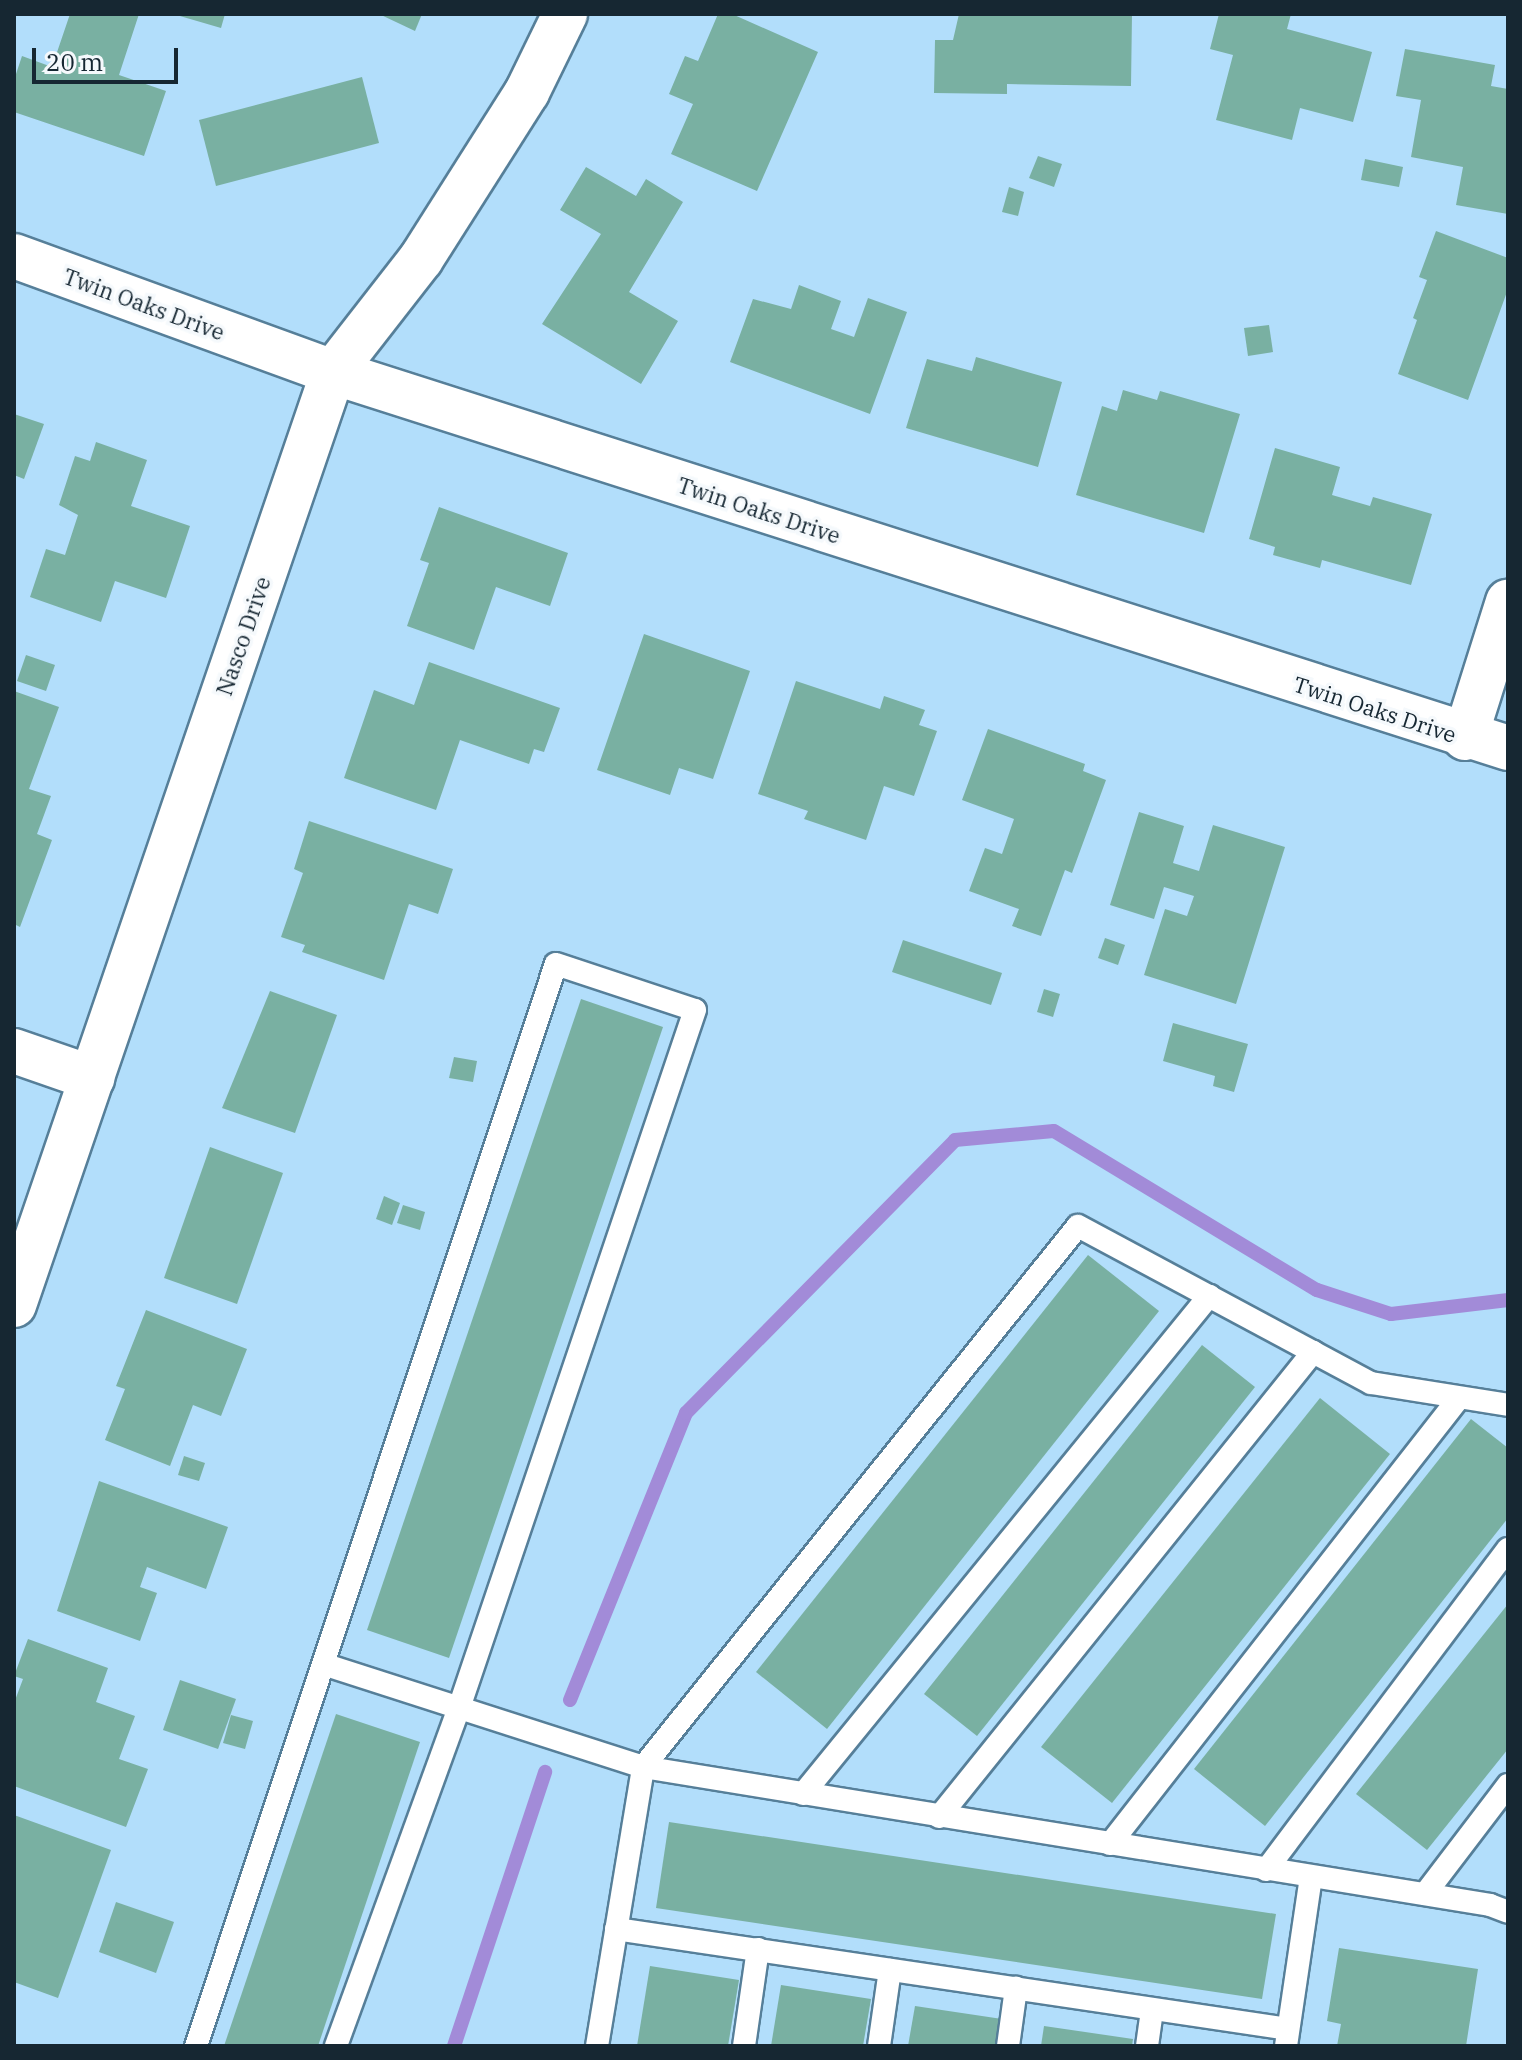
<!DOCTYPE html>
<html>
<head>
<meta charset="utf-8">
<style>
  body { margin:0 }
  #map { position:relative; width:1522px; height:2060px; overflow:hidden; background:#b2defb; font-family:"IBM Plex Serif",serif }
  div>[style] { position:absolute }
  .stream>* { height:14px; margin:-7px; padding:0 7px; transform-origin:7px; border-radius:7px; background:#a28bd8 }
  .building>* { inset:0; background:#79b0a2 }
  .roads { filter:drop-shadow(2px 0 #567f99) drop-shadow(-2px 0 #567f99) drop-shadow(0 2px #567f99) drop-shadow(0 -2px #567f99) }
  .lane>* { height:22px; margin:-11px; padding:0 11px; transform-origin:11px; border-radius:11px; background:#fff }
  .street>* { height:44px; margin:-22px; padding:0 22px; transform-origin:22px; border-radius:22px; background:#fff }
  span { translate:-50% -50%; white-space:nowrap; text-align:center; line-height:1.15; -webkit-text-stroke:7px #f5f9fc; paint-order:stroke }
  .street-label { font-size:22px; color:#162732 }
  .frame { position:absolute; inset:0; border:16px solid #162732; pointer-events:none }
  .scale { position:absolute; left:32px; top:48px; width:146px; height:36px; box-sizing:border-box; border:4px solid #162732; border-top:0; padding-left:10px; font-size:24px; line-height:28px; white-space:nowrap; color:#162732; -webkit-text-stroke:6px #f5f9fc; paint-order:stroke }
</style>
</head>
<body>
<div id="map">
  <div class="stream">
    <div style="left:570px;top:1700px;width:310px;rotate:-68deg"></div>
    <div style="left:686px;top:1413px;width:383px;rotate:-45.4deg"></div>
    <div style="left:955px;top:1140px;width:99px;rotate:-5.2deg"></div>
    <div style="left:1054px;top:1131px;width:307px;rotate:31.2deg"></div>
    <div style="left:1317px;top:1290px;width:78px;rotate:18deg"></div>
    <div style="left:1391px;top:1314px;width:118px;rotate:-6.8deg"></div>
    <div style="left:454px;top:2046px;width:289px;rotate:-71.6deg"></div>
  </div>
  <div class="building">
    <div style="clip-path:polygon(70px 14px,139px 14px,119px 75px,166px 91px,144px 156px,14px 112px,14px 80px,22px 56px,52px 67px)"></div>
    <div style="clip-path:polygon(173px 14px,225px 14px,221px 28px)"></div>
    <div style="clip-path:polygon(379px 14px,422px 14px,415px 31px)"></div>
    <div style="clip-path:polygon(718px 14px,732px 14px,818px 52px,757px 191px,671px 154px,693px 104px,669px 94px,685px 56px,698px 61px)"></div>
    <div style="clip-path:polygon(959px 14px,1132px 14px,1131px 86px,1007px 84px,1007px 94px,934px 93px,935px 40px,953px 40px)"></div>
    <div style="clip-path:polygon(1219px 14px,1291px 14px,1287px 29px,1372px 52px,1353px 122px,1300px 108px,1292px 140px,1216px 120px,1233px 55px,1210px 49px)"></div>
    <div style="clip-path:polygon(1405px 49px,1495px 65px,1491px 86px,1508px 89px,1508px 214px,1456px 205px,1463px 167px,1411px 157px,1421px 100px,1396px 96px)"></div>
    <div style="clip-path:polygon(362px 77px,379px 143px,216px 186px,199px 120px)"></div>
    <div style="clip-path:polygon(1038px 156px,1062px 164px,1054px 187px,1029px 178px)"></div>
    <div style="clip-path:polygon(1365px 159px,1403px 167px,1399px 187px,1361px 180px)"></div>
    <div style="clip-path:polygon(586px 167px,636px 196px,646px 179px,683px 202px,629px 292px,678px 321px,641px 384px,542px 324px,601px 234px,560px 210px)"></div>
    <div style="clip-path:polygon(1009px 187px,1024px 192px,1018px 216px,1002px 212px)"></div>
    <div style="clip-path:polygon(1436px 231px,1508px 258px,1508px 289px,1468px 400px,1398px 374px,1417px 320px,1413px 318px,1427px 280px,1419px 277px)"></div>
    <div style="clip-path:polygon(799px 285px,841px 301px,831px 329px,854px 337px,868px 298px,907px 312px,870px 414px,730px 362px,753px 299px,791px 309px)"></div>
    <div style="clip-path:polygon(1269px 325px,1273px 352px,1248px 356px,1244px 328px)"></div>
    <div style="clip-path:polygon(976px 357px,1062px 382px,1038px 467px,906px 428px,927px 359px,972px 371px)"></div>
    <div style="clip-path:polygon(1123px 390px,1157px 400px,1160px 391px,1240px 414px,1204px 533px,1076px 495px,1102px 406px,1117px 411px)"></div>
    <div style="clip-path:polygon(14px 414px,44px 424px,24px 479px,14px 475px)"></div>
    <div style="clip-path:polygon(96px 442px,147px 460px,131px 506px,190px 526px,166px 598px,115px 581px,101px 622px,30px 597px,46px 549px,65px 555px,78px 515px,59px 505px,75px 456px,90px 461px)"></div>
    <div style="clip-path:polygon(1275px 448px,1340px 467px,1332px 495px,1370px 506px,1373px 497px,1432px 514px,1411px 585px,1322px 560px,1320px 568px,1273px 555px,1275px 547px,1249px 539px)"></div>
    <div style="clip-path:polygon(439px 507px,568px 553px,550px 606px,496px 587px,474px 650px,407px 626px,429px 563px,420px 560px)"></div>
    <div style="clip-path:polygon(644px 634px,750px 671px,713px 779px,679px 768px,670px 795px,597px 770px)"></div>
    <div style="clip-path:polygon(26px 655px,55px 665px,46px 691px,17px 681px)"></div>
    <div style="clip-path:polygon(429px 662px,560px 708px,544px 752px,534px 749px,529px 764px,460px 740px,436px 810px,344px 778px,374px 690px,414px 705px)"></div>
    <div style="clip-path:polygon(796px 681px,880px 709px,884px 696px,925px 710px,919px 725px,937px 731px,914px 796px,884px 786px,866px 840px,804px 819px,808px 811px,758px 794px)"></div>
    <div style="clip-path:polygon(14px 691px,59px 707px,29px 789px,51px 796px,37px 834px,52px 840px,20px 927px,14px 924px)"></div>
    <div style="clip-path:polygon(988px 729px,1085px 764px,1083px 771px,1106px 780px,1072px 873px,1065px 870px,1041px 936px,1012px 926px,1019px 909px,969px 891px,985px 848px,1002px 854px,1014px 819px,962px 800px)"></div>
    <div style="clip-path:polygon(1139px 812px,1184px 826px,1173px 863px,1199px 871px,1213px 825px,1285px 847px,1236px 1004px,1144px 975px,1165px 909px,1187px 916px,1194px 896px,1164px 887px,1154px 919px,1110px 905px)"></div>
    <div style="clip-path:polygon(309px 821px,453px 869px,438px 914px,409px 904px,384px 980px,302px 952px,305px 945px,281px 937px,303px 873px,294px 869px)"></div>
    <div style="clip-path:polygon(1105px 938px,1125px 945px,1118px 965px,1098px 958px)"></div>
    <div style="clip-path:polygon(903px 940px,1002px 973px,991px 1005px,892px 972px)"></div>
    <div style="clip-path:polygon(1044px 989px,1060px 994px,1053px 1017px,1037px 1012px)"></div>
    <div style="clip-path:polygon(270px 991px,337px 1015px,295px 1133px,222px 1108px)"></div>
    <div style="clip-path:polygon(581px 999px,663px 1027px,449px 1658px,367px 1630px)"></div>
    <div style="clip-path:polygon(1173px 1023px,1248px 1044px,1234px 1092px,1213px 1086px,1215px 1076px,1163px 1061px)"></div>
    <div style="clip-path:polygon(454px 1057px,477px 1061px,473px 1082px,449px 1078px)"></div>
    <div style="clip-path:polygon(210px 1147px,283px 1173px,237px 1304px,164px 1278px)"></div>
    <div style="clip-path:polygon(384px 1196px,400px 1203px,392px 1225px,376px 1219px)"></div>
    <div style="clip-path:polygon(403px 1205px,425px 1212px,420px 1230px,397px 1223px)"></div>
    <div style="clip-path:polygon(1088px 1255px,1159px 1311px,827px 1729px,756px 1672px)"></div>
    <div style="clip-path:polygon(146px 1310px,247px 1349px,221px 1416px,193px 1405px,170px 1466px,105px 1440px,125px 1389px,116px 1386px)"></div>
    <div style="clip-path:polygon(1202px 1345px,1255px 1387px,977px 1736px,924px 1694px)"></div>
    <div style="clip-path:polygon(1320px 1398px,1390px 1454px,1112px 1803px,1041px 1747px)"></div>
    <div style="clip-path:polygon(1471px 1419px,1508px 1448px,1508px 1518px,1265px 1826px,1194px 1769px)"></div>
    <div style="clip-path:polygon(184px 1456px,205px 1463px,199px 1481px,178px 1475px)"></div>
    <div style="clip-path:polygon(99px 1481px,228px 1527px,206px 1589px,147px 1567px,140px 1587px,157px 1593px,140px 1641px,57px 1611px)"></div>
    <div style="clip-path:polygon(1508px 1604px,1508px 1749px,1427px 1850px,1356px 1794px)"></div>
    <div style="clip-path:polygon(28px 1639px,108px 1668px,96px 1702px,135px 1716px,119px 1759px,148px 1769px,126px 1827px,14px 1786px,14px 1703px,23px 1679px,14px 1676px)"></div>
    <div style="clip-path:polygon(180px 1680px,236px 1699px,218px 1749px,163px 1730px)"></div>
    <div style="clip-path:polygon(336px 1714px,420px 1742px,318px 2046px,224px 2046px)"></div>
    <div style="clip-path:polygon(231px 1715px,253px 1721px,245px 1749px,223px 1743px)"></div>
    <div style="clip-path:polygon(14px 1815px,111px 1850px,58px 1998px,14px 1982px)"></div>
    <div style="clip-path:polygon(669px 1822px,1276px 1914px,1262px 1999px,656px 1908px)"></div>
    <div style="clip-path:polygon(116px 1902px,174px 1922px,156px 1973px,99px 1952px)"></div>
    <div style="clip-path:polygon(1339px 1948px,1478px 1969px,1466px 2046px,1337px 2046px,1341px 2024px,1327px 2021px)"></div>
    <div style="clip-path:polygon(650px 1966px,739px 1980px,728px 2046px,637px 2046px)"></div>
    <div style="clip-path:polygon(781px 1985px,871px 1999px,863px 2046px,771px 2046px)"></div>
    <div style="clip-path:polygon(915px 2006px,1002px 2019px,998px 2046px,908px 2046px)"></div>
    <div style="clip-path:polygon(1044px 2026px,1133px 2039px,1132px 2046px,1041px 2046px)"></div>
  </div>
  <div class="roads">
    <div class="lane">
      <div style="left:326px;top:1665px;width:333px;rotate:17.8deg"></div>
      <div style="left:643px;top:1767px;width:694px;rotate:-51.2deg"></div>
      <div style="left:1078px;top:1226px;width:332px;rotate:28.2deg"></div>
      <div style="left:1371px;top:1383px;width:139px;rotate:9.1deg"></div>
      <div style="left:803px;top:1794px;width:643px;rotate:-50.81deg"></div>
      <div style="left:939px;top:1817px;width:597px;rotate:-51.19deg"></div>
      <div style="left:1110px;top:1844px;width:566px;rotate:-51.96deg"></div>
      <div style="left:1266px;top:1870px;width:402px;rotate:-53deg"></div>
      <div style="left:1425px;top:1894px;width:137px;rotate:-52.7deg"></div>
      <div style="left:616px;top:1929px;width:679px;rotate:8.46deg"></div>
      <div style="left:196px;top:2046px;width:1140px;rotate:-71.6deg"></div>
      <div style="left:556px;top:964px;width:146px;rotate:18.3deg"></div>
      <div style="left:695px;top:1010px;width:734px;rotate:108.68deg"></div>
      <div style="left:460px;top:1705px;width:363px;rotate:110deg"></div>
      <div style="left:597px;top:2046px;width:283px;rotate:-80.6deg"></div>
      <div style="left:643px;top:1767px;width:858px;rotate:9.25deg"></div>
      <div style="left:1490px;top:1905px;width:19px;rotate:21deg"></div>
      <div style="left:744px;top:2046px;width:98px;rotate:-81.8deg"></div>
      <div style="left:879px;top:2046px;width:77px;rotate:-81.8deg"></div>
      <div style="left:1008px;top:2046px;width:59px;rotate:-82.1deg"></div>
      <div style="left:1147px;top:2046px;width:37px;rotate:-82deg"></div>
      <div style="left:1286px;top:2046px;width:171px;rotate:-81.6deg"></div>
    </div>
    <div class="street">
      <div style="left:14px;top:256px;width:339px;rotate:20deg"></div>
      <div style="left:333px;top:372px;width:1234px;rotate:17.74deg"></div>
      <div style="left:1465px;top:738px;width:143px;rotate:-72.5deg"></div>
      <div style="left:14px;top:1051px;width:83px;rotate:19.1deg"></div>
      <div style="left:14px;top:1305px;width:986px;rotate:-71.12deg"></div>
      <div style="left:333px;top:372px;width:143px;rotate:-52.1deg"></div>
      <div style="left:421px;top:259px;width:198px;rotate:-57.6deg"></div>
      <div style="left:527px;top:92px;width:87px;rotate:-64deg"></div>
    </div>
  </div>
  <div class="street-label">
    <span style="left:144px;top:304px;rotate:20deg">Twin Oaks Drive</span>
    <span style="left:759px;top:510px;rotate:18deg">Twin Oaks Drive</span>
    <span style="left:243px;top:636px;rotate:-71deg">Nasco Drive</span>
    <span style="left:1375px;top:709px;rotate:18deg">Twin Oaks Drive</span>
  </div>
  <div class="frame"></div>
  <div class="scale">20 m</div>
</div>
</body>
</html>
